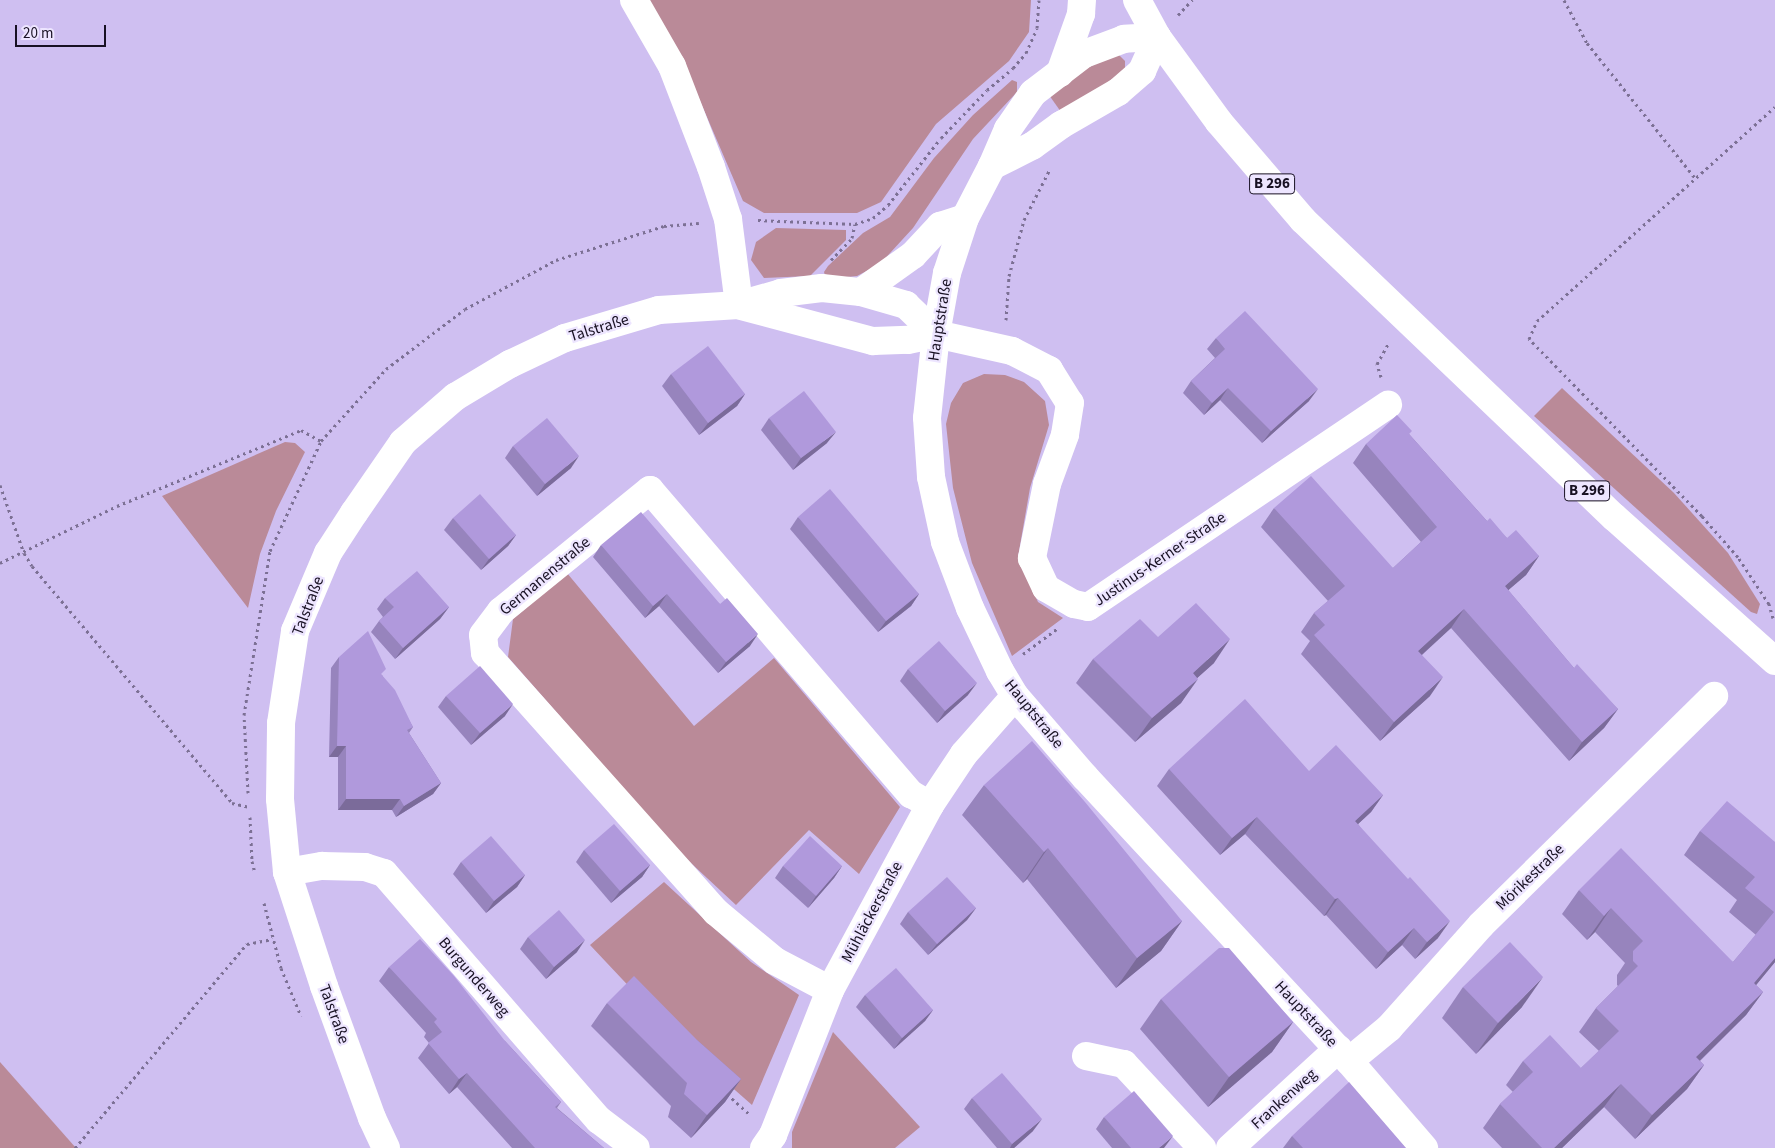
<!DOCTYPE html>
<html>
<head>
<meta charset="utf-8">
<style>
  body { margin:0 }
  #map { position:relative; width:1775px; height:1148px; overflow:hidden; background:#cfbff1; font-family:"Source Sans 3",sans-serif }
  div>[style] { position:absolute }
  .green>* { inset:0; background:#ba8a98 }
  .path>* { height:3px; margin-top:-1.5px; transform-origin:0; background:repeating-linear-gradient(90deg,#7c7094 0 2.5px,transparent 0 6.5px) }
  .minor>* { height:28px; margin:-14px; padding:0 14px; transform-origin:14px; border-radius:14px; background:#fff }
  .tertiary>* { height:28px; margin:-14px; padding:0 14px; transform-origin:14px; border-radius:14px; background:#fff }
  .primary>* { height:28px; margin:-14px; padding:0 14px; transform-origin:14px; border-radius:14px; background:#fff }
  .wall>* { inset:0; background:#9784bd }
  .shaded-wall>* { inset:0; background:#7b6b9a }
  .building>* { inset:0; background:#b099dc }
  span { translate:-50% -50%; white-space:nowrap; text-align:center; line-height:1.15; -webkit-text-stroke:4.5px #ede5ff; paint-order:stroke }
  .shield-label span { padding:1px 4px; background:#ede5ff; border:1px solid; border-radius:4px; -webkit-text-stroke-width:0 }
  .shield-label { font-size:15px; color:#181123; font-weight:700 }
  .street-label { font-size:16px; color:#181123 }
  .scale { position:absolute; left:15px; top:25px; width:91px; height:22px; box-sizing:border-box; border:2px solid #181123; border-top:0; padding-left:6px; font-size:15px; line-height:18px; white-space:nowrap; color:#181123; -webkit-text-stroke:4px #ede5ff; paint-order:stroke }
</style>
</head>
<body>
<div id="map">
  <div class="green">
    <div style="clip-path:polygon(646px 0,1031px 0,1029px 32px,1009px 61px,936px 124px,881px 202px,857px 213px,764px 213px,743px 201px,682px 59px)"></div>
    <div style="clip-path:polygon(1117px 53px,1125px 61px,1125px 68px,1105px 87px,1061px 112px,1049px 95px,1087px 68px)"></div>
    <div style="clip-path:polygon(1012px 80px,1017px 82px,1017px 92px,973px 139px,913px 228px,880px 264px,857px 276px,826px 279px,824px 272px,828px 266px,863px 233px,890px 217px,934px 158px,973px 115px)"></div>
    <div style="clip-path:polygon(776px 228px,846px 230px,846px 240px,810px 276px,764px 278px,751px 260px,756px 242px)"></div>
    <div style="clip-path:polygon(984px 374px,1005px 375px,1024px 382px,1045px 401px,1049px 425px,1030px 488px,1018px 557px,1038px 602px,1063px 618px,1012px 656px,972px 563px,953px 488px,946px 424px,951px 403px,963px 383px)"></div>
    <div style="clip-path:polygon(1562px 388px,1674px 493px,1728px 553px,1760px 604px,1757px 614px,1751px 612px,1534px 416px)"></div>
    <div style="clip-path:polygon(285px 442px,295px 443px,305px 452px,276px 511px,260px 554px,248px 608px,162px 496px)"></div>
    <div style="clip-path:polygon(567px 573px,694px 726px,774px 658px,900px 807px,859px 874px,809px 830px,736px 905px,678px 851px,508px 657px,513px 619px)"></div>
    <div style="clip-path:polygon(664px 882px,751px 962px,799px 995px,752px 1105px,686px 1047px,590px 945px)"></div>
    <div style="clip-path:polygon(833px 1032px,920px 1127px,895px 1148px,792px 1148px,792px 1132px)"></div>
    <div style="clip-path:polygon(0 1062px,76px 1148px,0 1148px)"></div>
  </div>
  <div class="path">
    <div style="left:1564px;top:0;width:49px;rotate:61.9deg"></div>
    <div style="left:1587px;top:43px;width:173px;rotate:51.3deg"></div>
    <div style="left:1178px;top:15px;width:21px;rotate:-47deg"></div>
    <div style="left:758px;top:220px;width:97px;rotate:2.4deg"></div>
    <div style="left:855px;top:224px;width:19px;rotate:-18deg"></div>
    <div style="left:873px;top:218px;width:20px;rotate:-41deg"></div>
    <div style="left:888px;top:205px;width:85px;rotate:-51.7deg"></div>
    <div style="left:941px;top:138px;width:66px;rotate:-46.2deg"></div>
    <div style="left:987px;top:90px;width:34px;rotate:-40deg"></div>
    <div style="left:1013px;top:68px;width:20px;rotate:-49deg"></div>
    <div style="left:1026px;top:53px;width:27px;rotate:-66deg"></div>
    <div style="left:1037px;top:28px;width:28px;rotate:-86deg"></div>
    <div style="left:831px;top:260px;width:30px;rotate:-46deg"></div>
    <div style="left:852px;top:238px;width:14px;rotate:-78deg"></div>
    <div style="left:1006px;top:320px;width:44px;rotate:-86.1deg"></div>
    <div style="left:1009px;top:276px;width:58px;rotate:-75deg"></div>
    <div style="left:1024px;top:220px;width:55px;rotate:-63deg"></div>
    <div style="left:1381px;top:377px;width:14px;rotate:-107deg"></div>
    <div style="left:1377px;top:364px;width:25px;rotate:-61deg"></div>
    <div style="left:0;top:485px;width:72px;rotate:70.6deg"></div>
    <div style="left:24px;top:553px;width:15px;rotate:58deg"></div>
    <div style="left:32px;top:566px;width:310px;rotate:49.8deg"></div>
    <div style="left:232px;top:803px;width:17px;rotate:13deg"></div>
    <div style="left:0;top:563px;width:130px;rotate:-26deg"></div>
    <div style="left:117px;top:506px;width:199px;rotate:-22.4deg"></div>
    <div style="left:301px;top:430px;width:23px;rotate:29deg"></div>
    <div style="left:1773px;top:618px;width:15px;rotate:-106deg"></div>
    <div style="left:1769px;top:604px;width:56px;rotate:-123.4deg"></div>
    <div style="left:1738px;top:557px;width:55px;rotate:-131.3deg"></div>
    <div style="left:1702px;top:516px;width:248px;rotate:-134.3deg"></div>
    <div style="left:1529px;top:339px;width:20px;rotate:-66deg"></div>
    <div style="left:1537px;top:321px;width:320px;rotate:-42deg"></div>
    <div style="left:1023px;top:654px;width:44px;rotate:-36.6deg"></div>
    <div style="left:248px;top:793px;width:78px;rotate:-92.9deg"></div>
    <div style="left:244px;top:715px;width:166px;rotate:-81deg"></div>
    <div style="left:270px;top:551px;width:121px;rotate:-65.1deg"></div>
    <div style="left:321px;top:441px;width:97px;rotate:-47.9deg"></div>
    <div style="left:386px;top:369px;width:99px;rotate:-37.2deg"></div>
    <div style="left:465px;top:309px;width:103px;rotate:-28.3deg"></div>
    <div style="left:556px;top:260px;width:113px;rotate:-17.5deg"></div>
    <div style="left:664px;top:226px;width:35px;rotate:-5deg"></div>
    <div style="left:250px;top:817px;width:44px;rotate:87.4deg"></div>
    <div style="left:252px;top:861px;width:12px;rotate:76deg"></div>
    <div style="left:264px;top:903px;width:67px;rotate:75.3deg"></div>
    <div style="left:281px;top:968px;width:52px;rotate:67.4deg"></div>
    <div style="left:727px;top:1094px;width:31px;rotate:42deg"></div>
    <div style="left:75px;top:1148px;width:267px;rotate:-49.9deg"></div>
    <div style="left:247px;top:944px;width:26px;rotate:-11deg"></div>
  </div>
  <div class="minor">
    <div style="left:634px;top:0;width:76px;rotate:60.1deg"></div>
    <div style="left:672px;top:66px;width:108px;rotate:68.9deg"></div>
    <div style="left:711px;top:167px;width:55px;rotate:71.9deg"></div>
    <div style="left:728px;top:219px;width:87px;rotate:82.7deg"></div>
    <div style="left:861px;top:292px;width:64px;rotate:-35.4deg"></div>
    <div style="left:913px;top:255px;width:40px;rotate:-47deg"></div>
    <div style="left:940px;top:226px;width:26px;rotate:-18deg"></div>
    <div style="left:741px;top:306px;width:137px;rotate:14.9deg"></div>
    <div style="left:873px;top:341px;width:35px;rotate:-2deg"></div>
    <div style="left:908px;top:340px;width:29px;rotate:-12deg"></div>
    <div style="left:936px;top:334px;width:78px;rotate:12.6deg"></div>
    <div style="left:1012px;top:351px;width:42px;rotate:27.2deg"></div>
    <div style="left:1049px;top:370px;width:39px;rotate:58deg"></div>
    <div style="left:1070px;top:403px;width:32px;rotate:99deg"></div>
    <div style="left:1065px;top:435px;width:52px;rotate:110.2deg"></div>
    <div style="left:1047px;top:484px;width:76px;rotate:101.5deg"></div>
    <div style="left:1032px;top:558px;width:33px;rotate:65deg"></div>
    <div style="left:1046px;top:588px;width:32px;rotate:30deg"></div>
    <div style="left:1074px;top:604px;width:14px;rotate:12deg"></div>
    <div style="left:1088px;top:607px;width:362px;rotate:-34deg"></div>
    <div style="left:287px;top:872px;width:36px;rotate:-10deg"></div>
    <div style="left:322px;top:866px;width:43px;rotate:1.3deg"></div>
    <div style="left:365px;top:867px;width:20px;rotate:18deg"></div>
    <div style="left:384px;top:873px;width:327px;rotate:49deg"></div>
    <div style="left:599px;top:1120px;width:46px;rotate:37.1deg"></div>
    <div style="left:830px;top:990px;width:62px;rotate:-152.2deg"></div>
    <div style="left:775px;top:961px;width:77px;rotate:-140.3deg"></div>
    <div style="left:716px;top:912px;width:347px;rotate:-131.7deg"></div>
    <div style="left:485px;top:653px;width:18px;rotate:-96deg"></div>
    <div style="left:483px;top:635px;width:30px;rotate:-53deg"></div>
    <div style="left:501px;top:611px;width:192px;rotate:-39.1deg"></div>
    <div style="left:650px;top:490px;width:401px;rotate:49.4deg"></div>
    <div style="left:911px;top:794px;width:22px;rotate:30deg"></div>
    <div style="left:1086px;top:1056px;width:39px;rotate:12deg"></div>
    <div style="left:1124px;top:1064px;width:115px;rotate:47.1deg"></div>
    <div style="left:1349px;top:1061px;width:52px;rotate:-39.5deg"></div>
    <div style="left:1389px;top:1028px;width:138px;rotate:-48.2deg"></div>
    <div style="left:1481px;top:925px;width:327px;rotate:-44.5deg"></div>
    <div style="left:386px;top:1148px;width:33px;rotate:-115deg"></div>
    <div style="left:372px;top:1118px;width:140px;rotate:-110deg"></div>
    <div style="left:324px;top:986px;width:120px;rotate:-108deg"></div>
    <div style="left:287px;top:872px;width:73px;rotate:-95.5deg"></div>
    <div style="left:280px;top:799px;width:76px;rotate:-89.2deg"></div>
    <div style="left:281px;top:723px;width:93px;rotate:-81.3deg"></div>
    <div style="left:295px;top:631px;width:85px;rotate:-67.1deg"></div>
    <div style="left:328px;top:553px;width:48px;rotate:-57deg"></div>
    <div style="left:354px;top:513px;width:86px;rotate:-55.4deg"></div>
    <div style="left:403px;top:442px;width:69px;rotate:-40.9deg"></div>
    <div style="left:455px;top:397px;width:64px;rotate:-31deg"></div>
    <div style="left:510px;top:364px;width:61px;rotate:-25.3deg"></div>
    <div style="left:565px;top:338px;width:98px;rotate:-16.6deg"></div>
    <div style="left:659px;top:310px;width:80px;rotate:-3.6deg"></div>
    <div style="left:739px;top:305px;width:44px;rotate:-15.9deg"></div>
    <div style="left:781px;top:293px;width:41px;rotate:-7deg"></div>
    <div style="left:822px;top:288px;width:39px;rotate:6deg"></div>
    <div style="left:861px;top:292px;width:47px;rotate:16.1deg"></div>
    <div style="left:906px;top:305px;width:42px;rotate:44deg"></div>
    <div style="left:764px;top:1148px;width:16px;rotate:-55deg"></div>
    <div style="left:773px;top:1135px;width:156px;rotate:-68.5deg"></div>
    <div style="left:830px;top:990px;width:210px;rotate:-61.6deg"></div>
    <div style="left:930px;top:805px;width:61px;rotate:-56.3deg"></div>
    <div style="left:964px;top:754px;width:77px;rotate:-48.7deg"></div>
    <div style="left:1230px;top:1148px;width:147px;rotate:-42.5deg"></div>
  </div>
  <div class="tertiary">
    <div style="left:1060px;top:73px;width:63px;rotate:-70.4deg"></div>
    <div style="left:1081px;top:14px;width:14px;rotate:-86deg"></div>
    <div style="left:992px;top:166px;width:45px;rotate:-26.6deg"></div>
    <div style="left:1032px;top:146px;width:36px;rotate:-36deg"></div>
    <div style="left:1061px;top:125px;width:66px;rotate:-30.1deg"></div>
    <div style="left:1118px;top:92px;width:32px;rotate:-41deg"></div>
    <div style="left:1142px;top:71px;width:37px;rotate:-66deg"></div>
    <div style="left:1157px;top:37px;width:33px;rotate:177deg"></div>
    <div style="left:1124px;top:39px;width:43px;rotate:159.4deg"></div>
    <div style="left:1084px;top:54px;width:64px;rotate:142.6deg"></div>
    <div style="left:1033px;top:93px;width:44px;rotate:124.8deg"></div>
    <div style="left:1008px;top:129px;width:40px;rotate:113.4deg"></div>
    <div style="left:992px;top:166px;width:59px;rotate:117.4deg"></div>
    <div style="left:965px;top:218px;width:58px;rotate:108.1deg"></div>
    <div style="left:947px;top:273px;width:62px;rotate:100.2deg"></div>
    <div style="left:936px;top:334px;width:84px;rotate:96.1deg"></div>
    <div style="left:927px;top:418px;width:59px;rotate:86.1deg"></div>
    <div style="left:931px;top:477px;width:66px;rotate:77.8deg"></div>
    <div style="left:945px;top:542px;width:71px;rotate:69.3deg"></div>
    <div style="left:970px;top:608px;width:70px;rotate:64.5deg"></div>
    <div style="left:1000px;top:671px;width:29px;rotate:59deg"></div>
    <div style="left:1015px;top:696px;width:107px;rotate:49.2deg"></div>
    <div style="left:1085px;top:777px;width:388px;rotate:47.1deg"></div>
    <div style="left:1349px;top:1061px;width:115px;rotate:49.2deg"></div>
  </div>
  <div class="primary">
    <div style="left:1137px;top:0;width:42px;rotate:61.6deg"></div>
    <div style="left:1157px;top:37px;width:105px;rotate:53.9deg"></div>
    <div style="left:1219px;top:122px;width:129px;rotate:49.4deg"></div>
    <div style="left:1303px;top:220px;width:430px;rotate:43.7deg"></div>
    <div style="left:1614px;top:517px;width:216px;rotate:41.8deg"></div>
  </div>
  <div class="wall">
    <div style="clip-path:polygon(1216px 338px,1309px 401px,1262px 443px,1220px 400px,1204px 415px,1183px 393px,1191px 381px,1215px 358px,1207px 349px)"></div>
    <div style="clip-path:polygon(671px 374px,745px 394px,737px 406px,699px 435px,662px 386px)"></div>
    <div style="clip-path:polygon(769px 418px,827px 443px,793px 470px,761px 430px)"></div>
    <div style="clip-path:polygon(1409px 434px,1487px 521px,1507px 538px,1539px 556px,1526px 575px,1508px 590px,1574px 668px,1618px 709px,1604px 728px,1569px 761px,1451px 628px,1422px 655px,1430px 696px,1380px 741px,1301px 654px,1310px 641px,1301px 632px,1314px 613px,1328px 601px,1261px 527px,1274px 508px,1393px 568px,1421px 542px,1353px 463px,1366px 444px)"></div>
    <div style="clip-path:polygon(513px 446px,571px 468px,537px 496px,505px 458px)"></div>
    <div style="clip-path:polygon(798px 517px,919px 594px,911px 606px,878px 632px,790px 529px)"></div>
    <div style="clip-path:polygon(453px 518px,516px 535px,508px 546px,481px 570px,444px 530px)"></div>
    <div style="clip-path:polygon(601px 545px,720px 604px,750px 646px,718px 673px,659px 606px,645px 618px,593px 557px)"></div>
    <div style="clip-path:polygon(385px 598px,449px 607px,440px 619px,395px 659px,371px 632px,379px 621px,383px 617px,377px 609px)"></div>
    <div style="clip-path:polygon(1158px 637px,1214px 663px,1197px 678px,1181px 703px,1135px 742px,1076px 683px,1093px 659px)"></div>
    <div style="clip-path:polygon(339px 657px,382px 675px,413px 727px,409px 733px,441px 783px,433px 794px,396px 817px,392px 810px,338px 810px,338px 757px,329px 757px,331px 668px)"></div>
    <div style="clip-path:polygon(908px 669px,968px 695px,937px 723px,900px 681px)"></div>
    <div style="clip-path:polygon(446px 696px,505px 716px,471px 745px,438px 707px)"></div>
    <div style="clip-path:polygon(1169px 769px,1309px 771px,1383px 795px,1371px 812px,1358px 824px,1438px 938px,1415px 959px,1402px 945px,1376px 969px,1326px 915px,1324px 916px,1245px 834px,1220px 855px,1157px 786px)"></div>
    <div style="clip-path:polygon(984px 785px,1182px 921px,1161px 951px,1116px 988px,1027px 879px,1023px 883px,962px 815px)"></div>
    <div style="clip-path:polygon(1700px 831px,1775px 842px,1775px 962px,1756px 985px,1763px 992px,1746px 1015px,1700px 1061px,1704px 1065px,1687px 1089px,1635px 1139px,1604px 1107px,1562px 1148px,1502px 1148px,1483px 1128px,1500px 1104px,1513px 1092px,1506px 1085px,1523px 1061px,1581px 1068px,1599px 1051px,1579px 1032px,1596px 1008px,1618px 986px,1617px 985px,1617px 975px,1625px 963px,1595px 932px,1587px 940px,1562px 914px,1579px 890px,1733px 962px,1756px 935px,1729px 912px,1737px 900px,1684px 855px)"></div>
    <div style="clip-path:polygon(584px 850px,650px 865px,642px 877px,611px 903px,576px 862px)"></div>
    <div style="clip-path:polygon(461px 862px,525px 875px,517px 887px,486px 913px,453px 874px)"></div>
    <div style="clip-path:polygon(783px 866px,842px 866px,834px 878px,808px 908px,775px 878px)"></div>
    <div style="clip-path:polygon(976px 908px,967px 920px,928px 955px,900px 924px,908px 912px)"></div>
    <div style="clip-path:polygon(528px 937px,577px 952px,546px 979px,520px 949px)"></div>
    <div style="clip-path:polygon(389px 967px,505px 1041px,561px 1102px,557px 1108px,604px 1148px,512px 1148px,457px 1087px,449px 1094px,418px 1058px,429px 1043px,424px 1037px,426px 1033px,379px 981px)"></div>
    <div style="clip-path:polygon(1463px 987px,1522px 1007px,1476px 1054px,1442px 1018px)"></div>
    <div style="clip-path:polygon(865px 995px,933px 1010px,925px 1021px,894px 1049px,856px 1007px)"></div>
    <div style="clip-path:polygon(1161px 999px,1293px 1022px,1272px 1052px,1208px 1107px,1140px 1029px)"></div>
    <div style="clip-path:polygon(607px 1003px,697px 1040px,741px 1079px,725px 1102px,691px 1138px,668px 1117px,671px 1106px,591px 1026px)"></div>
    <div style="clip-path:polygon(972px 1098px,1033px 1131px,1014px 1148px,997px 1148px,964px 1109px)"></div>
    <div style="clip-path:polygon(1104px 1117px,1164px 1148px,1112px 1148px,1096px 1129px)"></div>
    <div style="clip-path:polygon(1292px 1136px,1406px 1148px,1283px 1148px)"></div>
  </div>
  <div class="shaded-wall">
    <div style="clip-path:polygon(1228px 388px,1220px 400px,1204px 415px,1212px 403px)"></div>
    <div style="clip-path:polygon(1318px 389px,1309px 401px,1262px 443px,1271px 431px)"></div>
    <div style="clip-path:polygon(745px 394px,737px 406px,699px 435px,708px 423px)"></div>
    <div style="clip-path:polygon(836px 432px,827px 443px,793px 470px,801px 458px)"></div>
    <div style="clip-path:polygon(579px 456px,571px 468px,537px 496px,545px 484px)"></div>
    <div style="clip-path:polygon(516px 535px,508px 546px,481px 570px,489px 559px)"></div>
    <div style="clip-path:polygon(1539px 556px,1526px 575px,1491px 605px,1505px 586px)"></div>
    <div style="clip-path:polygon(667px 594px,659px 606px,645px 618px,653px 606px)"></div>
    <div style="clip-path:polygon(919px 594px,911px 606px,878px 632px,886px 621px)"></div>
    <div style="clip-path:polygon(449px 607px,440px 619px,395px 659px,403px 648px)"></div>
    <div style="clip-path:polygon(1464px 609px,1451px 628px,1405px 670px,1418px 651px)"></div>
    <div style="clip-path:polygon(758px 634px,750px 646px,718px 673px,726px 662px)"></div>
    <div style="clip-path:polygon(1230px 639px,1214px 663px,1176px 697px,1193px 673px)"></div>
    <div style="clip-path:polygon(1443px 677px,1430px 696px,1380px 741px,1394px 722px)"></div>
    <div style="clip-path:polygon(1198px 679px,1181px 703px,1135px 742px,1152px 718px)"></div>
    <div style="clip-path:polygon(977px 683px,968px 695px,937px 723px,945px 711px)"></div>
    <div style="clip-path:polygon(513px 704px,505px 716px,471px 745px,480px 733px)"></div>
    <div style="clip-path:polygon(1618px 709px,1604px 728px,1569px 761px,1582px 742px)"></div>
    <div style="clip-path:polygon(337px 746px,346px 746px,338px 757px,329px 757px)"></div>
    <div style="clip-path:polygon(441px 783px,433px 794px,396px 817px,404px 806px)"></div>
    <div style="clip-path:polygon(1383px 795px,1371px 812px,1343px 838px,1355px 821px)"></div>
    <div style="clip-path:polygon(346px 799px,400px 799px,392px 810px,338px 810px)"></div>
    <div style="clip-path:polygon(1257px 817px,1245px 834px,1220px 855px,1232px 838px)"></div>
    <div style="clip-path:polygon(1048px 848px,1027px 879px,1023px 883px,1044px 852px)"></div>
    <div style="clip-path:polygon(650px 865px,642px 877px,611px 903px,620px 891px)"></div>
    <div style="clip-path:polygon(842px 866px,834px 878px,808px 908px,816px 896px)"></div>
    <div style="clip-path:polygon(525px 875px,517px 887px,486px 913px,494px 901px)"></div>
    <div style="clip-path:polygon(1338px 898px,1326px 915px,1324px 916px,1335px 899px)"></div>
    <div style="clip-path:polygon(976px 908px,967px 920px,928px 955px,937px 944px)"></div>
    <div style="clip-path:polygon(1611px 908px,1595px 932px,1587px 940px,1604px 916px)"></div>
    <div style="clip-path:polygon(1182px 921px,1161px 951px,1116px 988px,1137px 958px)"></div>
    <div style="clip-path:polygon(1450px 921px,1438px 938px,1415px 959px,1427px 942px)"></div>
    <div style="clip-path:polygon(1414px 928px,1402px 945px,1376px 969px,1388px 952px)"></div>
    <div style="clip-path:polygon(585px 940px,577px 952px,546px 979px,554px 967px)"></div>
    <div style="clip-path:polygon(1775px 958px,1775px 962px,1738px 1007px,1754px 983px)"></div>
    <div style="clip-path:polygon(1543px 977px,1522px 1007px,1476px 1054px,1498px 1023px)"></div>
    <div style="clip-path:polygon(1763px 992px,1746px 1015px,1679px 1081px,1696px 1057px)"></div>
    <div style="clip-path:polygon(933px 1010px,925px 1021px,894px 1049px,902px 1038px)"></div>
    <div style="clip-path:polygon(1293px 1022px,1272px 1052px,1208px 1107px,1229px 1077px)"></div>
    <div style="clip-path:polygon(1704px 1065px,1687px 1089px,1635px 1139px,1652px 1115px)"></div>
    <div style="clip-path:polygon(467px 1073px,457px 1087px,449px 1094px,459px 1079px)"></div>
    <div style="clip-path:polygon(741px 1079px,725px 1102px,691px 1138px,707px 1115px)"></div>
    <div style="clip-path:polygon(1621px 1084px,1604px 1107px,1562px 1148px,1554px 1148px)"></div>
    <div style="clip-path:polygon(1042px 1119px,1033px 1131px,1014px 1148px,1010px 1148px,1012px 1144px)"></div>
    <div style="clip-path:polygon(1173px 1136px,1164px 1148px,1159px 1148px)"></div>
  </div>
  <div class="building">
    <div style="clip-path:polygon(1245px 311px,1318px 389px,1271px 431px,1228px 388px,1212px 403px,1191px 381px,1225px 349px,1216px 338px)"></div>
    <div style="clip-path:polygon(708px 346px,745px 394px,708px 423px,671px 374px)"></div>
    <div style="clip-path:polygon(804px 391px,836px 432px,801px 458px,769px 418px)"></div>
    <div style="clip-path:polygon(1397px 415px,1412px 431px,1409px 434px,1487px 521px,1490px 518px,1507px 538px,1516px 530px,1539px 556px,1505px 586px,1574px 668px,1577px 664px,1618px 709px,1582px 742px,1464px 609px,1418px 651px,1443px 677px,1394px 722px,1314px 635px,1325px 625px,1314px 613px,1345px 586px,1274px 508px,1311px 476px,1393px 568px,1437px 527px,1366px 444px)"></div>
    <div style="clip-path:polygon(547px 418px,579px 456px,545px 484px,513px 446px)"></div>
    <div style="clip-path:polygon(830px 489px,919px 594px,886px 621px,798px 517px)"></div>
    <div style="clip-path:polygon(480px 494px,516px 535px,489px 559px,453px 518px)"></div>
    <div style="clip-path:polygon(641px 512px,720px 604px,727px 598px,758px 634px,726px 662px,667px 594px,653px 606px,601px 545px)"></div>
    <div style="clip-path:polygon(417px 571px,449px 607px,403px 648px,379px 621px,394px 607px,385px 598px)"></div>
    <div style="clip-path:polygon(1196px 603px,1230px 639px,1193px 673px,1198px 679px,1152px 718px,1093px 659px,1140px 619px,1158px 637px)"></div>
    <div style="clip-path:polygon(368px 631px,386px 669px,381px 674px,395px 690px,413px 727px,407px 730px,441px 783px,404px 806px,400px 799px,346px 799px,346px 746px,337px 746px,339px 657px)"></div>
    <div style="clip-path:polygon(939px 641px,977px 683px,945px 711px,908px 669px)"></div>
    <div style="clip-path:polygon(480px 666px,513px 704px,480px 733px,446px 696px)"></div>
    <div style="clip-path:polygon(1245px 699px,1309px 771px,1336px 745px,1383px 795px,1355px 821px,1408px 879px,1410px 877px,1450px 921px,1427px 942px,1414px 928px,1388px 952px,1338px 898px,1335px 899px,1257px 817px,1232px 838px,1169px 769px)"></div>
    <div style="clip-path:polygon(1032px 741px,1085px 802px,1182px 921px,1137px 958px,1048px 848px,1044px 852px,984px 785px)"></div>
    <div style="clip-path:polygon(1727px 801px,1775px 842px,1775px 958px,1754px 983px,1763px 992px,1696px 1057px,1704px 1065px,1652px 1115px,1621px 1084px,1554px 1148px,1542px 1148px,1500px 1104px,1533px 1072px,1523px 1061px,1550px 1035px,1581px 1068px,1619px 1031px,1596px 1008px,1638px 966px,1633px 961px,1633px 951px,1643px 941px,1611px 908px,1604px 916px,1579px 890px,1621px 848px,1733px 962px,1774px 912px,1745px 888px,1755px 877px,1700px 831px)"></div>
    <div style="clip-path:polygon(614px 824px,650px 865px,620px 891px,584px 850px)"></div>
    <div style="clip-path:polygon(491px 836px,525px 875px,494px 901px,461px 862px)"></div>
    <div style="clip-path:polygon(810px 836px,842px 866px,816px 896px,783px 866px)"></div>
    <div style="clip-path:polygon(947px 877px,976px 908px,937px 944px,908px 912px)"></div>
    <div style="clip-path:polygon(559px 910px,585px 940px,554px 967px,528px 937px)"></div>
    <div style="clip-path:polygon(420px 939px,454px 976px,505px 1041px,561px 1102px,555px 1107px,604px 1148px,535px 1148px,467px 1073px,459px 1079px,428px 1043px,442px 1032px,434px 1022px,437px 1019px,389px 967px)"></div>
    <div style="clip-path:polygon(1510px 942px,1543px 977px,1498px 1023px,1463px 987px)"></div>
    <div style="clip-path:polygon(1219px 948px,1229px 948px,1293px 1022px,1229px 1077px,1161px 999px)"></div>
    <div style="clip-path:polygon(896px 968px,933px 1010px,902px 1038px,865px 995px)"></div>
    <div style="clip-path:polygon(634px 976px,697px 1040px,741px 1079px,707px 1115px,684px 1094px,687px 1083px,607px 1003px)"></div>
    <div style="clip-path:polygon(1002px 1073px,1042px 1119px,1012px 1144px,972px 1098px)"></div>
    <div style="clip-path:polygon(1349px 1082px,1406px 1148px,1303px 1148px,1292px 1136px)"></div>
    <div style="clip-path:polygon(1134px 1091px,1173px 1136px,1159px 1148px,1131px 1148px,1104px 1117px)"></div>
  </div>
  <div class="shield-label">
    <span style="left:1272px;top:184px">B 296</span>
    <span style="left:1587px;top:491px">B 296</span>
  </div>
  <div class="street-label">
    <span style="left:940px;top:320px;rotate:-81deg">Hauptstraße</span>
    <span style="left:599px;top:328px;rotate:-17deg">Talstraße</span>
    <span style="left:1160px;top:559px;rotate:-34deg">Justinus-Kerner-Straße</span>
    <span style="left:545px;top:576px;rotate:-40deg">Germanenstraße</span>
    <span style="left:308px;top:606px;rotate:-69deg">Talstraße</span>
    <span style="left:1034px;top:714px;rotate:51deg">Hauptstraße</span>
    <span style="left:1530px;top:877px;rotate:-44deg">Mörikestraße</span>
    <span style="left:872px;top:912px;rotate:-62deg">Mühläckerstraße</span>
    <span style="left:474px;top:977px;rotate:49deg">Burgunderweg</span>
    <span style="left:334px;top:1014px;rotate:70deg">Talstraße</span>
    <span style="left:1306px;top:1014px;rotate:47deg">Hauptstraße</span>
    <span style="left:1284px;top:1099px;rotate:-42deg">Frankenweg</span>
  </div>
  <div class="scale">20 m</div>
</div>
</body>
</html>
